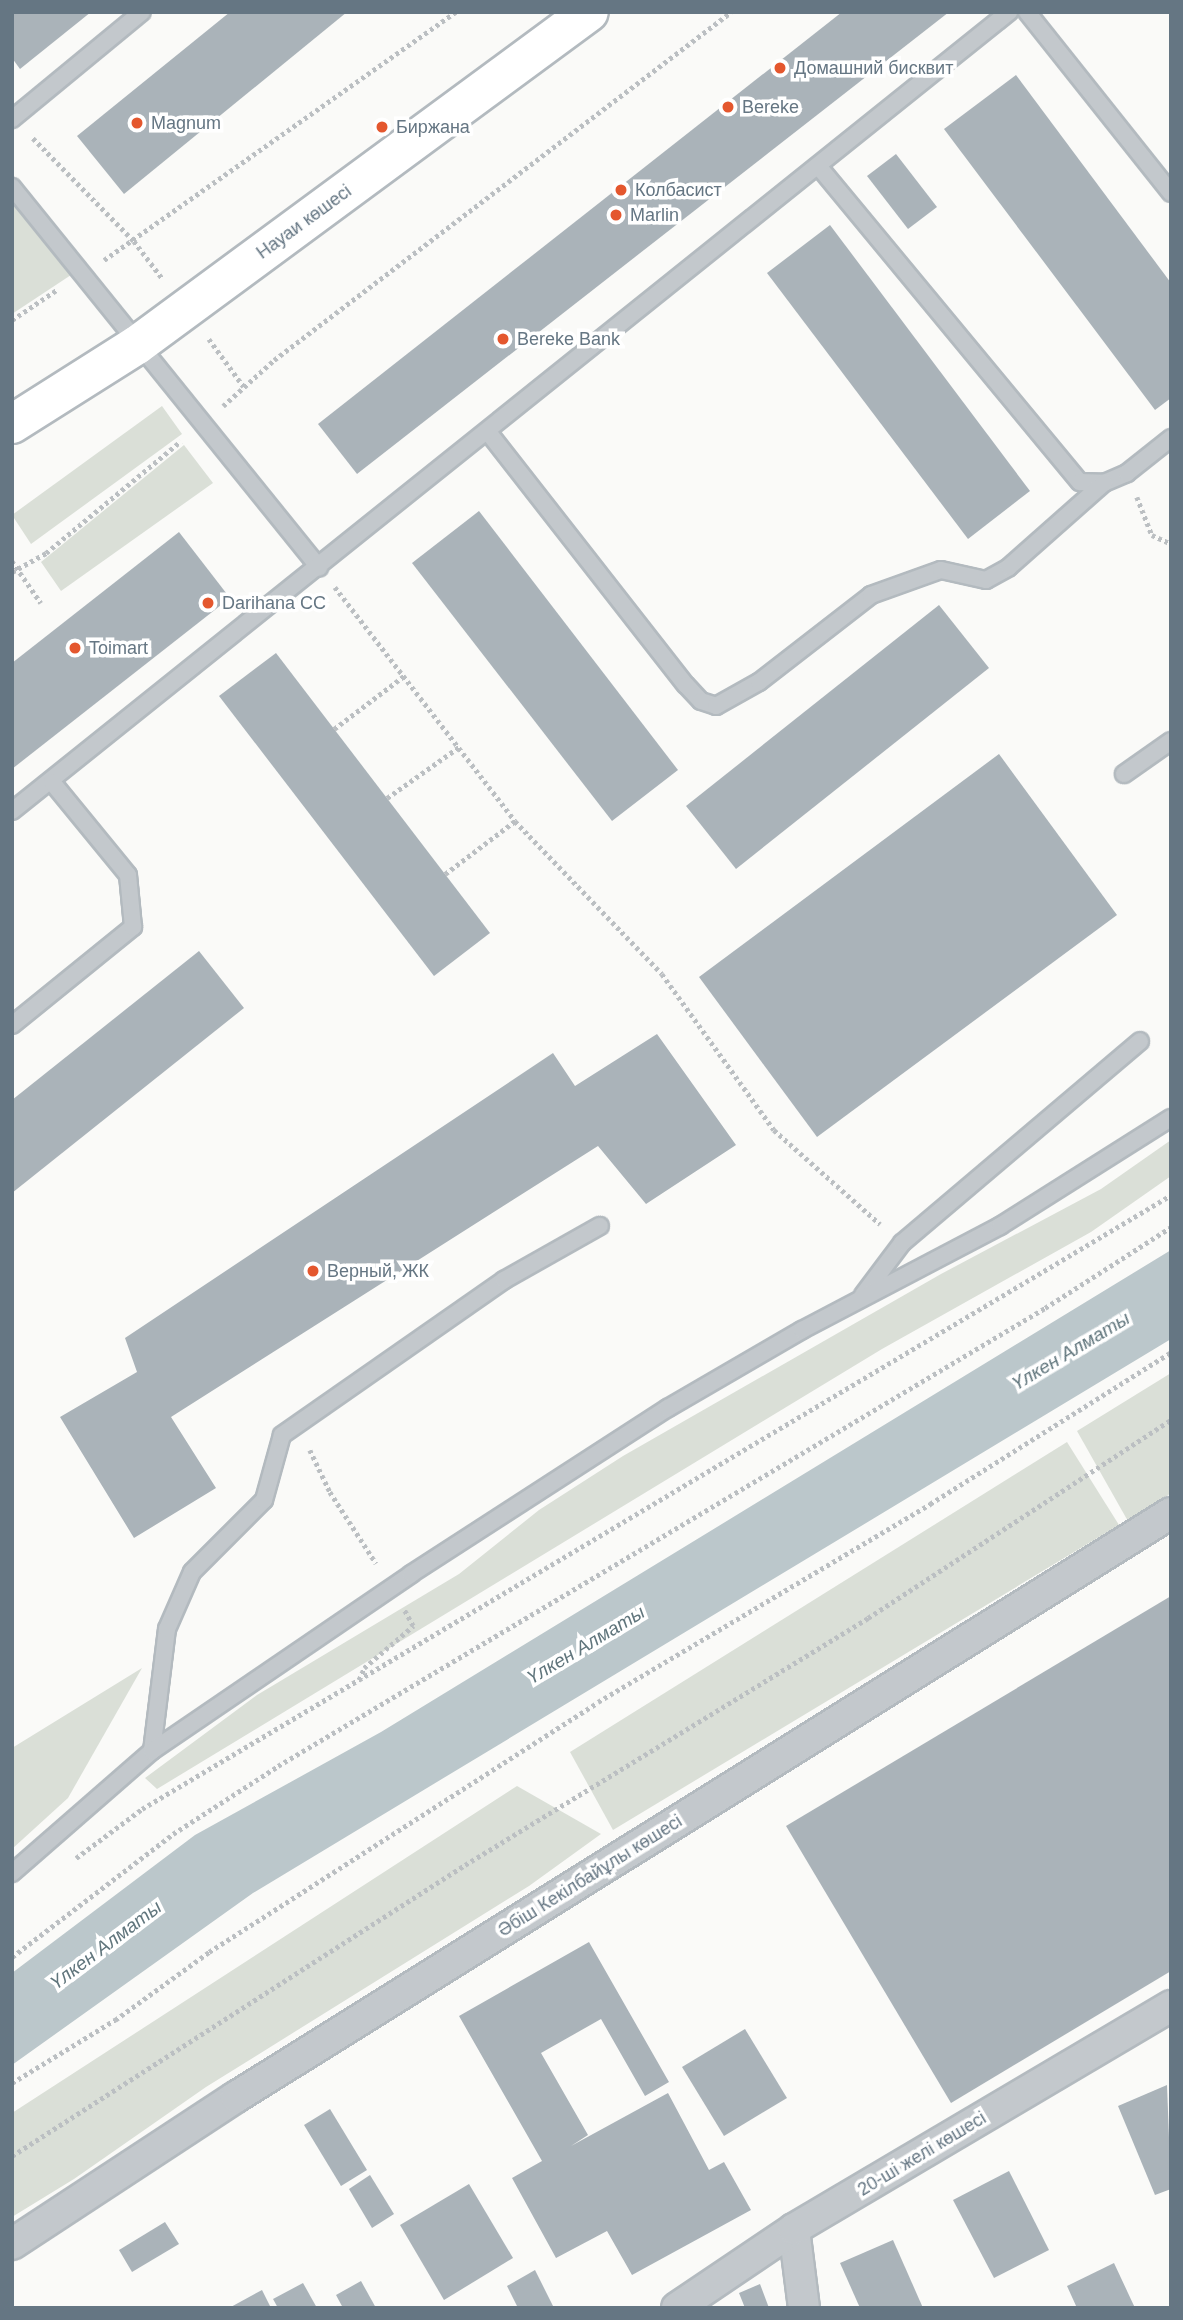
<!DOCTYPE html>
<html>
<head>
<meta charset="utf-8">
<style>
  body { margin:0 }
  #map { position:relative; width:1183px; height:2320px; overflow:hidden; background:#fafaf8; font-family:Helvetica,sans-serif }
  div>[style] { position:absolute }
  .green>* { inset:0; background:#dadfd7 }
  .water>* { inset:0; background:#bbc7cb }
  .building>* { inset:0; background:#aab3b9 }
  .path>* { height:4.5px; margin-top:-2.25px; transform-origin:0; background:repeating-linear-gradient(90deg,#bbbfc2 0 3.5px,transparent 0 7px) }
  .roads { filter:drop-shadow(2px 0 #b3babf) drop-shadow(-2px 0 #b3babf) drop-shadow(0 2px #b3babf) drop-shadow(0 -2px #b3babf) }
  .lane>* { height:16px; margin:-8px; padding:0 8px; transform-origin:8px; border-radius:8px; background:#c3c8cc }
  .street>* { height:30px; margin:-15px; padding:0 15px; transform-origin:15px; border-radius:15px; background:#c3c8cc }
  .secondary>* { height:38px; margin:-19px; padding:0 19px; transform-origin:19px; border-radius:19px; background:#fff }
  .dots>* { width:19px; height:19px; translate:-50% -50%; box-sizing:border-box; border:4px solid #fff; border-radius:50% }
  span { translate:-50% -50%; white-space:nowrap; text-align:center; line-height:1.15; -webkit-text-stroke:7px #fff; paint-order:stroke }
  .poi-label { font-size:18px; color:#657683 }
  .left { translate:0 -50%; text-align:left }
  .street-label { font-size:18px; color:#657683 }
  .water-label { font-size:19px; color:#60757c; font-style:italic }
  .frame { position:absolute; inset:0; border:14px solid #657683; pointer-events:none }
</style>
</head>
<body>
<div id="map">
  <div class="green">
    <div style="clip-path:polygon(12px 195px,71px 275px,12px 314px)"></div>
    <div style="clip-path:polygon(162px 406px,182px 434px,31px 544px,12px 515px)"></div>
    <div style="clip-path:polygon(184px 445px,213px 483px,61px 591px,41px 562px)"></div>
    <div style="clip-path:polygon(1171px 1140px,1171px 1176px,1091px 1232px,882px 1349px,157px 1789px,145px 1778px,257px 1695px,459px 1574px,539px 1510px,623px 1456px,941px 1274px,1101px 1189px)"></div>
    <div style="clip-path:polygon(1171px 1373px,1171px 1493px,1129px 1523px,1077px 1431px)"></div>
    <div style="clip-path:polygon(1067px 1442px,1119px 1525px,613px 1830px,570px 1752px)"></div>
    <div style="clip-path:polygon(142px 1668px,68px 1798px,12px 1849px,12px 1748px)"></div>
    <div style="clip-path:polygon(517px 1786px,601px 1834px,529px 1886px,206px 2087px,74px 2179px,12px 2217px,12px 2113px)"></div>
  </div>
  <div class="water">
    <div style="clip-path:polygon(1171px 1250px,1171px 1339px,253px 1893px,12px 2065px,12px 1973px,195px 1835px,381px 1732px)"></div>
  </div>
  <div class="building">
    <div style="clip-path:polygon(12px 12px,91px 12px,20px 69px,12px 58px)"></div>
    <div style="clip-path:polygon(230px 12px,347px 12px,124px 194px,77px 136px)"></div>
    <div style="clip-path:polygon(842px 12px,949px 12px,357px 474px,318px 424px)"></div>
    <div style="clip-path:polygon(1016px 75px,1171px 283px,1171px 398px,1155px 410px,944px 129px)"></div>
    <div style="clip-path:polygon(896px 154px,937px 207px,908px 229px,867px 176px)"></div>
    <div style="clip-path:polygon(830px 225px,1030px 491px,968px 539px,767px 273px)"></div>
    <div style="clip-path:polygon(479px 511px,678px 770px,612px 821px,412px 563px)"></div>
    <div style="clip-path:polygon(179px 532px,230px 598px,12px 769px,12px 663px)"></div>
    <div style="clip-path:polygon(939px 605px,989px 668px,736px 869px,686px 806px)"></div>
    <div style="clip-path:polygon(276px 653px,490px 933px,434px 976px,219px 696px)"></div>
    <div style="clip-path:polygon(999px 754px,1117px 915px,817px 1137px,699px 977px)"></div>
    <div style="clip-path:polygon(199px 951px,244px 1008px,12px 1193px,12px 1100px)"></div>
    <div style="clip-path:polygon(657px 1034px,736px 1145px,646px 1204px,598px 1146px,171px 1417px,216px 1488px,134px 1538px,60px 1417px,137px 1372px,125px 1338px,553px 1053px,575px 1086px)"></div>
    <div style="clip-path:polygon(1171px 1596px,1171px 1971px,951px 2103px,786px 1826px)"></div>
    <div style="clip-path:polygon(589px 1942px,669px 2082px,645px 2096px,601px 2019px,541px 2053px,588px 2135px,571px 2146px,668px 2093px,709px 2170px,724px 2162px,751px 2210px,632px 2275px,607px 2231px,556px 2258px,512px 2178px,542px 2161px,459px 2016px)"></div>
    <div style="clip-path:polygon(745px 2029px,787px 2098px,724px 2136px,682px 2067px)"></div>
    <div style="clip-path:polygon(1167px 2085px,1171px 2189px,1155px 2195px,1118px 2106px)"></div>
    <div style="clip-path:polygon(330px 2109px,367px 2170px,341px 2186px,304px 2125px)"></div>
    <div style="clip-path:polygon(1009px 2171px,1049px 2250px,994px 2278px,953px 2200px)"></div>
    <div style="clip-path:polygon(370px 2175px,394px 2214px,372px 2228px,349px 2189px)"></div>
    <div style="clip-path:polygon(469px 2184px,513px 2258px,444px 2300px,400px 2225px)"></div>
    <div style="clip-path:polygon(165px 2222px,179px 2244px,132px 2272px,119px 2250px)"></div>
    <div style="clip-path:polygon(893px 2240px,923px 2308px,860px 2308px,840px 2263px)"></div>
    <div style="clip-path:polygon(1114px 2263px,1135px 2308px,1077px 2308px,1067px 2286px)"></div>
    <div style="clip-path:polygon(535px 2270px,554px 2308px,518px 2308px,507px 2286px)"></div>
    <div style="clip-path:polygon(361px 2281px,376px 2308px,343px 2308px,336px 2295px)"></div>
    <div style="clip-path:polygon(303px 2283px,317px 2308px,278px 2308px,273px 2299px)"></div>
    <div style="clip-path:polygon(760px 2284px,769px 2308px,745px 2308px,739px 2293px)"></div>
    <div style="clip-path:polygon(262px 2290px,271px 2308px,229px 2308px)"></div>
  </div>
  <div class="path">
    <div style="left:33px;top:138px;width:144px;rotate:45.6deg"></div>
    <div style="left:134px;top:241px;width:46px;rotate:52.9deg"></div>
    <div style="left:104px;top:260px;width:431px;rotate:-35.2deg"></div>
    <div style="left:12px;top:320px;width:55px;rotate:-34deg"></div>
    <div style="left:209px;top:339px;width:59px;rotate:53.9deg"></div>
    <div style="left:223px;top:406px;width:69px;rotate:-42deg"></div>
    <div style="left:274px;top:360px;width:574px;rotate:-37.29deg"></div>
    <div style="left:1137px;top:497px;width:41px;rotate:68.5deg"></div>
    <div style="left:1152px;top:535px;width:21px;rotate:25deg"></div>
    <div style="left:12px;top:561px;width:51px;rotate:55.4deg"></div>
    <div style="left:12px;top:572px;width:39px;rotate:-29deg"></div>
    <div style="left:46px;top:553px;width:175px;rotate:-39.7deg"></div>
    <div style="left:335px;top:587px;width:295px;rotate:52.4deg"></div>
    <div style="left:515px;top:821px;width:212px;rotate:46.1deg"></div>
    <div style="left:662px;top:974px;width:192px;rotate:54.3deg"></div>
    <div style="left:774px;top:1130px;width:142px;rotate:41.6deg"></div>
    <div style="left:334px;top:729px;width:88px;rotate:-37.1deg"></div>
    <div style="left:387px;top:798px;width:88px;rotate:-35.3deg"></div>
    <div style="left:445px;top:874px;width:88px;rotate:-37.1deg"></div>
    <div style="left:310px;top:1450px;width:47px;rotate:64.5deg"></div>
    <div style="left:330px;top:1492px;width:85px;rotate:57.1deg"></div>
    <div style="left:359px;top:1680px;width:13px;rotate:-67deg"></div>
    <div style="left:364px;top:1668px;width:65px;rotate:-40.6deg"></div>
    <div style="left:413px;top:1626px;width:18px;rotate:-119deg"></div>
    <div style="left:76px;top:1858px;width:82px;rotate:-36.6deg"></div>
    <div style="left:142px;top:1809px;width:1198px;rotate:-30.82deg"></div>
    <div style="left:12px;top:1957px;width:203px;rotate:-37.4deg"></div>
    <div style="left:173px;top:1834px;width:125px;rotate:-32.9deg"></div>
    <div style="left:278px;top:1766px;width:893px;rotate:-30.84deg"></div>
    <div style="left:1045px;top:1308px;width:150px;rotate:-32.7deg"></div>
    <div style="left:12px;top:2083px;width:121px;rotate:-31.5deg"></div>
    <div style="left:115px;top:2020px;width:116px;rotate:-35.9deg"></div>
    <div style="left:209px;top:1952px;width:462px;rotate:-32.7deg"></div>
    <div style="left:598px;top:1702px;width:387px;rotate:-30.8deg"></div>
    <div style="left:930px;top:1504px;width:285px;rotate:-32.2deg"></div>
    <div style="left:12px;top:2156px;width:538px;rotate:-32.72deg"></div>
    <div style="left:465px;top:1865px;width:473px;rotate:-31.5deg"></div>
    <div style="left:868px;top:1618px;width:362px;rotate:-33.2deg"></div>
  </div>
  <div class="roads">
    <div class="lane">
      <div style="left:1027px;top:12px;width:231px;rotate:51.5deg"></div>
      <div style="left:12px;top:119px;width:168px;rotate:-39.5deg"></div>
      <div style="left:819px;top:167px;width:409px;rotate:50.4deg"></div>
      <div style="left:1080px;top:482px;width:24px;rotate:2deg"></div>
      <div style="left:1104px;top:483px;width:25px;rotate:-23deg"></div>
      <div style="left:1127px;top:473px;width:56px;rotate:-38.5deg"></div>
      <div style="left:12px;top:187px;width:489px;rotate:51.1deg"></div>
      <div style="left:488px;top:432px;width:321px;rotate:52deg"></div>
      <div style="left:686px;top:685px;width:22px;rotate:47deg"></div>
      <div style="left:701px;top:701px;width:16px;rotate:18deg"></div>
      <div style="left:716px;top:706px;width:49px;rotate:-29.2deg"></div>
      <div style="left:759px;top:682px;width:142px;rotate:-37.8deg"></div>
      <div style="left:871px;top:595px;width:74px;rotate:-19.7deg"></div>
      <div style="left:941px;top:570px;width:46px;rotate:12.5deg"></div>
      <div style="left:986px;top:580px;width:26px;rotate:-29deg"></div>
      <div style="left:1009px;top:567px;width:127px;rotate:-41.5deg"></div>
      <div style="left:1124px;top:774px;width:57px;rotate:-35.1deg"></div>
      <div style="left:12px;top:811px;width:1278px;rotate:-38.71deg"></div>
      <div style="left:12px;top:1025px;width:156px;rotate:-39deg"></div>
      <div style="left:133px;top:927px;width:52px;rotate:-95.5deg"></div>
      <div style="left:128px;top:875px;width:120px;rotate:-129.3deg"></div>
      <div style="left:863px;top:1295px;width:65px;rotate:-53.1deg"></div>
      <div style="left:902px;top:1243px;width:312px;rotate:-40.3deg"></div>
      <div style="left:152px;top:1751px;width:123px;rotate:-83deg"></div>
      <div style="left:167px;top:1629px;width:62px;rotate:-66.3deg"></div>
      <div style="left:192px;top:1572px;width:102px;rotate:-45deg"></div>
      <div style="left:264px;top:1500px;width:67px;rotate:-74.5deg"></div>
      <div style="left:282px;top:1435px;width:271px;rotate:-34.9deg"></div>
      <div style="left:504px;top:1280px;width:110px;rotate:-29.4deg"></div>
      <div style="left:12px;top:1873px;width:186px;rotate:-41.1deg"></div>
      <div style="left:152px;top:1751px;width:314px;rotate:-34.3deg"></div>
      <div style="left:411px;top:1574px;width:306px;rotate:-32.9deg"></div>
      <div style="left:668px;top:1408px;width:155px;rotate:-30.2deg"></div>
      <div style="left:802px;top:1330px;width:224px;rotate:-27.7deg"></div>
      <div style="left:1000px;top:1226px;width:202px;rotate:-32.3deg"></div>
    </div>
    <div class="street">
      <div style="left:794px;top:2229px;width:80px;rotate:82.8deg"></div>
      <div style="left:12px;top:2244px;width:268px;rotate:-33.3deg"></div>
      <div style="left:236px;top:2097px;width:1102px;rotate:-31.99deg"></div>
      <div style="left:677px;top:2308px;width:141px;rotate:-34deg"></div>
      <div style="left:794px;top:2229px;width:438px;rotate:-30.6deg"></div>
    </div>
    <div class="secondary">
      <div style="left:12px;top:424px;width:148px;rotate:-32.3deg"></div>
      <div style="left:137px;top:345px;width:561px;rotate:-36.38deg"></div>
    </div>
  </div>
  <div class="dots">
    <div style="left:780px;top:68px;background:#e4572e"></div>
    <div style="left:728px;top:107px;background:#e4572e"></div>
    <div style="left:137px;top:123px;background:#e4572e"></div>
    <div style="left:382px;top:127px;background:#e4572e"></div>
    <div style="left:621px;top:190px;background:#e4572e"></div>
    <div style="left:616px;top:215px;background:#e4572e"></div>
    <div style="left:503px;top:339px;background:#e4572e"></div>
    <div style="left:208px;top:603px;background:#e4572e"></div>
    <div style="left:75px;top:648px;background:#e4572e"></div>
    <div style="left:313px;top:1271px;background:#e4572e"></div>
  </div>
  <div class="poi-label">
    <span class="left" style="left:794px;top:68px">Домашний бисквит</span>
    <span class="left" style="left:742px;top:107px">Bereke</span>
    <span class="left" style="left:151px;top:123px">Magnum</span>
    <span class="left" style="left:396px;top:127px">Биржана</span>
    <span class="left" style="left:635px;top:190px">Колбасист</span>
    <span class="left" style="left:630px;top:215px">Marlin</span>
    <span class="left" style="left:517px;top:339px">Bereke Bank</span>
    <span class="left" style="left:222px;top:603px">Darihana CC</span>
    <span class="left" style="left:89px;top:648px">Toimart</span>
    <span class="left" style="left:327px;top:1271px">Верный, ЖК</span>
  </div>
  <div class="street-label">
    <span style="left:304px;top:222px;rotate:-36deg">Науаи көшесі</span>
    <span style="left:590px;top:1876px;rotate:-32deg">Әбіш Кекілбайұлы көшесі</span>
    <span style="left:922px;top:2154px;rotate:-31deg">20-ші желі көшесі</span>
  </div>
  <div class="water-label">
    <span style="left:1071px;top:1351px;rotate:-31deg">Үлкен Алматы</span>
    <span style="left:586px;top:1645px;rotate:-31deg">Үлкен Алматы</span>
    <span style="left:106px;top:1945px;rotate:-37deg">Үлкен Алматы</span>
  </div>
  <div class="frame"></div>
</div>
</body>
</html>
